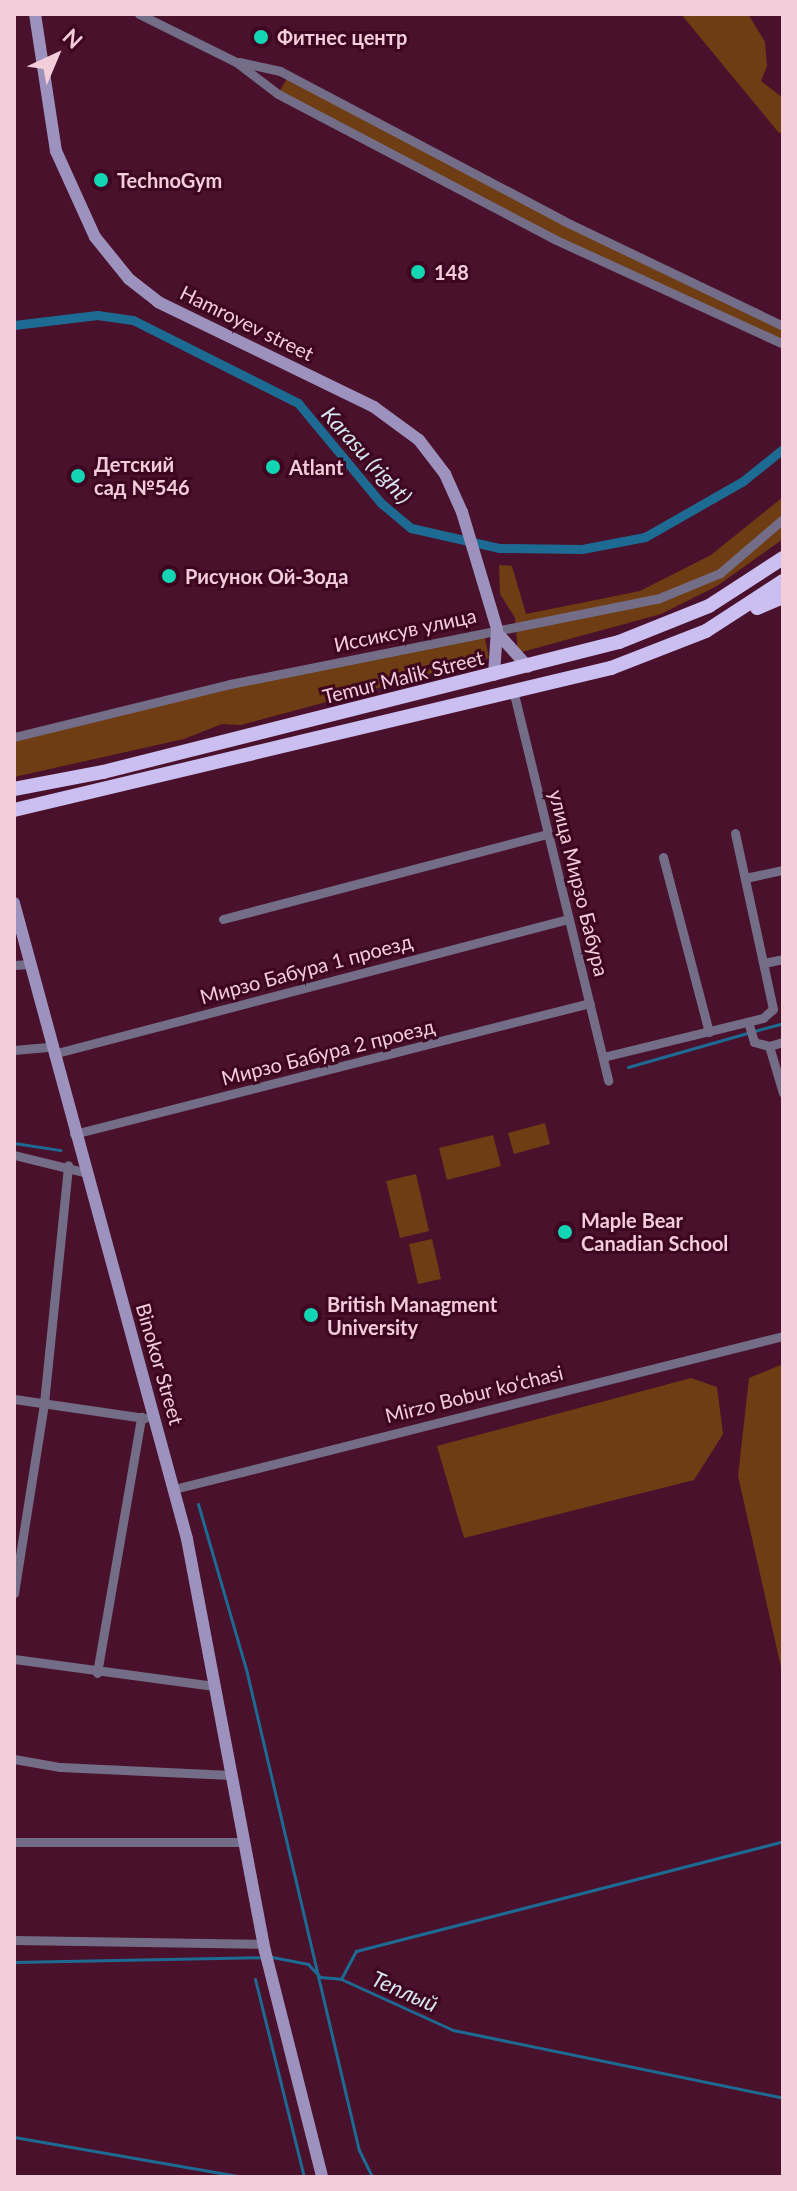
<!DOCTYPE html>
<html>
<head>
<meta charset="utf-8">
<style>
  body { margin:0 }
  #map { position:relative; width:797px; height:2191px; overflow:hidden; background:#49112b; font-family:Lato,sans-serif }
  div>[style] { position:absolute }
  .green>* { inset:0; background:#6f3d13 }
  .stream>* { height:3px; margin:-1.5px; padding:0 1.5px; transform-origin:1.5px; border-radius:1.5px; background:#1d6b93 }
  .canal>* { height:9px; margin:-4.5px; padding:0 4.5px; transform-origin:4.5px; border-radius:4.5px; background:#1d6b93 }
  .minor>* { height:9px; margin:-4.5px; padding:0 4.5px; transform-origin:4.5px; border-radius:4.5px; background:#736d88 }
  .secondary>* { height:12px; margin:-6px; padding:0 6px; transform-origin:6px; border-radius:6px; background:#9d92be }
  .trunk>* { height:14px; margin:-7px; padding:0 7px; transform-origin:7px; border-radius:7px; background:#cabff0 }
  .dots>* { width:22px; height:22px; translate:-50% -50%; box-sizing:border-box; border:4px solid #3e0521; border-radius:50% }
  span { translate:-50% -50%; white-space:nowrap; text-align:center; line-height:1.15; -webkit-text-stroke:6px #3e0521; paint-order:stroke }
  .poi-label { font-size:20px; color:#f3cdda; font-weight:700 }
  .left { translate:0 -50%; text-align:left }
  .street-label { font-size:20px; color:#f3cdda }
  .water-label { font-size:22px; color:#d4e7f2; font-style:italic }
  .frame { position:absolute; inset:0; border:16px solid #f3cdda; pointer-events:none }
  .north { position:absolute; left:16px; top:16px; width:80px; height:80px; -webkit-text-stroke:6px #3e0521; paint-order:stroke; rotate:44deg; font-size:22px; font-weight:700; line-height:32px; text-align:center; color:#f3cdda }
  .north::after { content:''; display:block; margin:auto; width:28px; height:36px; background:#f3cdda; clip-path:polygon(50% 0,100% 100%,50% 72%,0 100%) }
</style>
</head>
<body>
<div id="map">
  <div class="green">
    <div style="clip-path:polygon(681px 14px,748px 14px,765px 42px,767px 66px,761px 81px,783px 98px,783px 132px,779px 133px)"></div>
    <div style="clip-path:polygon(289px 75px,508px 192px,783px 326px,783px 344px,554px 239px,278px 94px)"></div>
    <div style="clip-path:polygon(783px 497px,783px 539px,717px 586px,661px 614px,518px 653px,515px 618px,500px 594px,499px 565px,512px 566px,526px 614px,640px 591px,711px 555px)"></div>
    <div style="clip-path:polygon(471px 635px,485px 638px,489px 658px,241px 725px,222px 724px,184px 739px,14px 777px,14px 737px,230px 684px)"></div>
    <div style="clip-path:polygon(545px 1123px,550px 1144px,514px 1154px,508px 1133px)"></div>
    <div style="clip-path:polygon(493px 1135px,501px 1166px,447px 1180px,439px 1148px)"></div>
    <div style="clip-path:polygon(416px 1174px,429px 1231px,400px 1238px,386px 1181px)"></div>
    <div style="clip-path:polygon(432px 1239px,441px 1279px,418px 1284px,409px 1244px)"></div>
    <div style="clip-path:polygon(783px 1364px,783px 1676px,738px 1476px,749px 1378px)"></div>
    <div style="clip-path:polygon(691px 1378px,717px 1387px,723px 1434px,694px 1480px,464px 1538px,437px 1446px)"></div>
  </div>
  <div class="stream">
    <div style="left:754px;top:1031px;width:30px;rotate:-15deg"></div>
    <div style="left:628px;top:1067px;width:124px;rotate:-15.9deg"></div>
    <div style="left:14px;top:1143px;width:47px;rotate:8.7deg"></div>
    <div style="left:198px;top:1504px;width:172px;rotate:73.8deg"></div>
    <div style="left:246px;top:1669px;width:494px;rotate:76.8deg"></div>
    <div style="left:359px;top:2150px;width:30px;rotate:64deg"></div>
    <div style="left:272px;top:1957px;width:37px;rotate:11deg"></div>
    <div style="left:308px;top:1964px;width:18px;rotate:47deg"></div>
    <div style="left:320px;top:1977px;width:21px;rotate:5deg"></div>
    <div style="left:341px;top:1979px;width:123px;rotate:24.5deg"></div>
    <div style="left:453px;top:2030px;width:337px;rotate:11.6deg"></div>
    <div style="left:14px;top:1962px;width:250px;rotate:-1.1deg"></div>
    <div style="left:255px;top:1979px;width:204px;rotate:76.1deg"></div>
    <div style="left:341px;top:1979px;width:32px;rotate:-62deg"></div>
    <div style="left:356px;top:1951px;width:441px;rotate:-14.4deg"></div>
    <div style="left:14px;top:2137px;width:233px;rotate:9.9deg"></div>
  </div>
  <div class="canal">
    <div style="left:14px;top:325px;width:84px;rotate:-6.9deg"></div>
    <div style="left:97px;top:315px;width:36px;rotate:8deg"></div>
    <div style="left:133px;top:320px;width:185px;rotate:26.7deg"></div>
    <div style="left:298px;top:403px;width:130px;rotate:50.3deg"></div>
    <div style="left:381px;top:503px;width:39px;rotate:40deg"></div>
    <div style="left:411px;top:528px;width:90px;rotate:12.8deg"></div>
    <div style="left:499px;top:548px;width:83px;rotate:0.7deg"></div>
    <div style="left:582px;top:549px;width:64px;rotate:-10.8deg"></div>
    <div style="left:645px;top:537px;width:113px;rotate:-29.7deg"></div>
    <div style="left:743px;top:481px;width:51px;rotate:-38.7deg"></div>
  </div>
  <div class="minor">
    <div style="left:139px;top:14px;width:108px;rotate:26.3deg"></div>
    <div style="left:236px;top:62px;width:53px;rotate:37.3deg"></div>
    <div style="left:278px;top:94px;width:312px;rotate:27.7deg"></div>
    <div style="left:554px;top:239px;width:252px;rotate:24.6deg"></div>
    <div style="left:239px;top:62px;width:42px;rotate:12.4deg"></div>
    <div style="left:280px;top:71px;width:321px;rotate:27.8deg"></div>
    <div style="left:564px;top:221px;width:243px;rotate:25.6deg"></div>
    <div style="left:514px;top:694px;width:398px;rotate:76.3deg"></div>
    <div style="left:14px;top:737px;width:222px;rotate:-13.8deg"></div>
    <div style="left:230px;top:684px;width:435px;rotate:-11.3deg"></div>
    <div style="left:657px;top:599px;width:68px;rotate:-22.4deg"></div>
    <div style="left:720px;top:573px;width:83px;rotate:-40.6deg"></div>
    <div style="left:663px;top:857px;width:181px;rotate:75.3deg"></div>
    <div style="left:745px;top:878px;width:39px;rotate:-12deg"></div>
    <div style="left:223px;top:919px;width:336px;rotate:-14.7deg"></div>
    <div style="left:764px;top:963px;width:19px;rotate:-12deg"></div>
    <div style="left:14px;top:965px;width:17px;rotate:-3deg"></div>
    <div style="left:748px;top:1022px;width:21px;rotate:73deg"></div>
    <div style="left:754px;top:1042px;width:16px;rotate:15deg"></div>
    <div style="left:769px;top:1046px;width:49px;rotate:73.4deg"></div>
    <div style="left:769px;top:1046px;width:15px;rotate:-16deg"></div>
    <div style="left:14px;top:1050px;width:37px;rotate:-5deg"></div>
    <div style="left:53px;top:1054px;width:532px;rotate:-14.69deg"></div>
    <div style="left:603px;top:1057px;width:165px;rotate:-13.7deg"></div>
    <div style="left:763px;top:1018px;width:13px;rotate:-42deg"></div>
    <div style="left:773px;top:1009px;width:180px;rotate:-102.2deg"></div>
    <div style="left:74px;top:1134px;width:532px;rotate:-14.25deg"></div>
    <div style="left:14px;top:1155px;width:72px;rotate:13.7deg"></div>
    <div style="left:14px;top:1399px;width:132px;rotate:8.3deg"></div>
    <div style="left:174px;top:1489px;width:628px;rotate:-14.1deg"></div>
    <div style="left:14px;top:1593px;width:192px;rotate:-81deg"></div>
    <div style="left:44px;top:1403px;width:239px;rotate:-84.2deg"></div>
    <div style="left:14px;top:1659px;width:202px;rotate:7.7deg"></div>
    <div style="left:97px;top:1673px;width:260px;rotate:-80.2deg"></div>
    <div style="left:14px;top:1759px;width:47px;rotate:9.9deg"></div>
    <div style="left:60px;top:1767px;width:171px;rotate:2.7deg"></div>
    <div style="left:14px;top:1842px;width:229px"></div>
    <div style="left:14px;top:1940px;width:249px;rotate:0.9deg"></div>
  </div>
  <div class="secondary">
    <div style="left:35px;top:14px;width:139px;rotate:81.3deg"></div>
    <div style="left:56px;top:151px;width:94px;rotate:65.6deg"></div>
    <div style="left:95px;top:237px;width:54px;rotate:51deg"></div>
    <div style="left:129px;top:279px;width:37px;rotate:38deg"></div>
    <div style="left:158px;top:302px;width:240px;rotate:25.9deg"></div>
    <div style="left:374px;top:407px;width:56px;rotate:36.3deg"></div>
    <div style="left:419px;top:440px;width:43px;rotate:52.6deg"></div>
    <div style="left:445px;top:474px;width:42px;rotate:65.9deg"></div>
    <div style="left:462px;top:512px;width:122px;rotate:73.3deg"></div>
    <div style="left:497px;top:629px;width:46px;rotate:93.7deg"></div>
    <div style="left:501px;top:637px;width:40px;rotate:48deg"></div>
    <div style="left:14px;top:903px;width:659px;rotate:74.78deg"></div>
    <div style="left:187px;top:1539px;width:419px;rotate:79.3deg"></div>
    <div style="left:265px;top:1951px;width:233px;rotate:75.8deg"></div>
  </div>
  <div class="trunk">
    <div style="left:757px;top:608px;width:28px;rotate:-23deg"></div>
    <div style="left:14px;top:789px;width:91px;rotate:-10.8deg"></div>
    <div style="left:103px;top:772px;width:532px;rotate:-14.14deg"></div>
    <div style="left:619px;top:642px;width:97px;rotate:-21.8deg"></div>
    <div style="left:709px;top:606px;width:88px;rotate:-33deg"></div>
    <div style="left:14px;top:810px;width:614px;rotate:-13.38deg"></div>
    <div style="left:611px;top:668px;width:102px;rotate:-21.3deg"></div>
    <div style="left:706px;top:631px;width:92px;rotate:-33deg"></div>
  </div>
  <div class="dots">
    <div style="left:261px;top:37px;background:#12d5b4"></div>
    <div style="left:101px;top:180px;background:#12d5b4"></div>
    <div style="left:418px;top:272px;background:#12d5b4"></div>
    <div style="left:273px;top:467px;background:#12d5b4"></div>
    <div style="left:78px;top:476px;background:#12d5b4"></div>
    <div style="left:169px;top:576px;background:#12d5b4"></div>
    <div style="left:565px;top:1232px;background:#12d5b4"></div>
    <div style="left:311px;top:1315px;background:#12d5b4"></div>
  </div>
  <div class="poi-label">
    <span class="left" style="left:277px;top:37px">Фитнес центр</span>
    <span class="left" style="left:117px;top:180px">TechnoGym</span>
    <span class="left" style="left:434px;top:272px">148</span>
    <span class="left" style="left:94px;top:476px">Детский<br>сад №546</span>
    <span class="left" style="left:289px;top:467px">Atlant</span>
    <span class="left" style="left:185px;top:576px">Рисунок Ой-Зода</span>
    <span class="left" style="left:581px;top:1232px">Maple Bear<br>Canadian School</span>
    <span class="left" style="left:327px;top:1316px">British Managment<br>University</span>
  </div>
  <div class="street-label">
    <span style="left:247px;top:323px;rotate:26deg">Hamroyev street</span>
    <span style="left:405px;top:630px;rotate:-12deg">Иссиксув улица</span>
    <span style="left:403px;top:677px;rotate:-14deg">Temur Malik Street</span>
    <span style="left:579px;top:883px;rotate:76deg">улица Мирзо Бабура</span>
    <span style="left:306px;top:969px;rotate:-15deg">Мирзо Бабура 1 проезд</span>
    <span style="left:328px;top:1052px;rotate:-14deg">Мирзо Бабура 2 проезд</span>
    <span style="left:160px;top:1364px;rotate:74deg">Binokor Street</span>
    <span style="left:474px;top:1394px;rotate:-14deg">Mirzo Bobur ko‘chasi</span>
  </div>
  <div class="water-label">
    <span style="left:367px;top:455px;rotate:48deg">Karasu (right)</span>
    <span style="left:405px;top:1991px;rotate:24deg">Теплый</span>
  </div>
  <div class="frame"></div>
  <div class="north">N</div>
</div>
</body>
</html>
